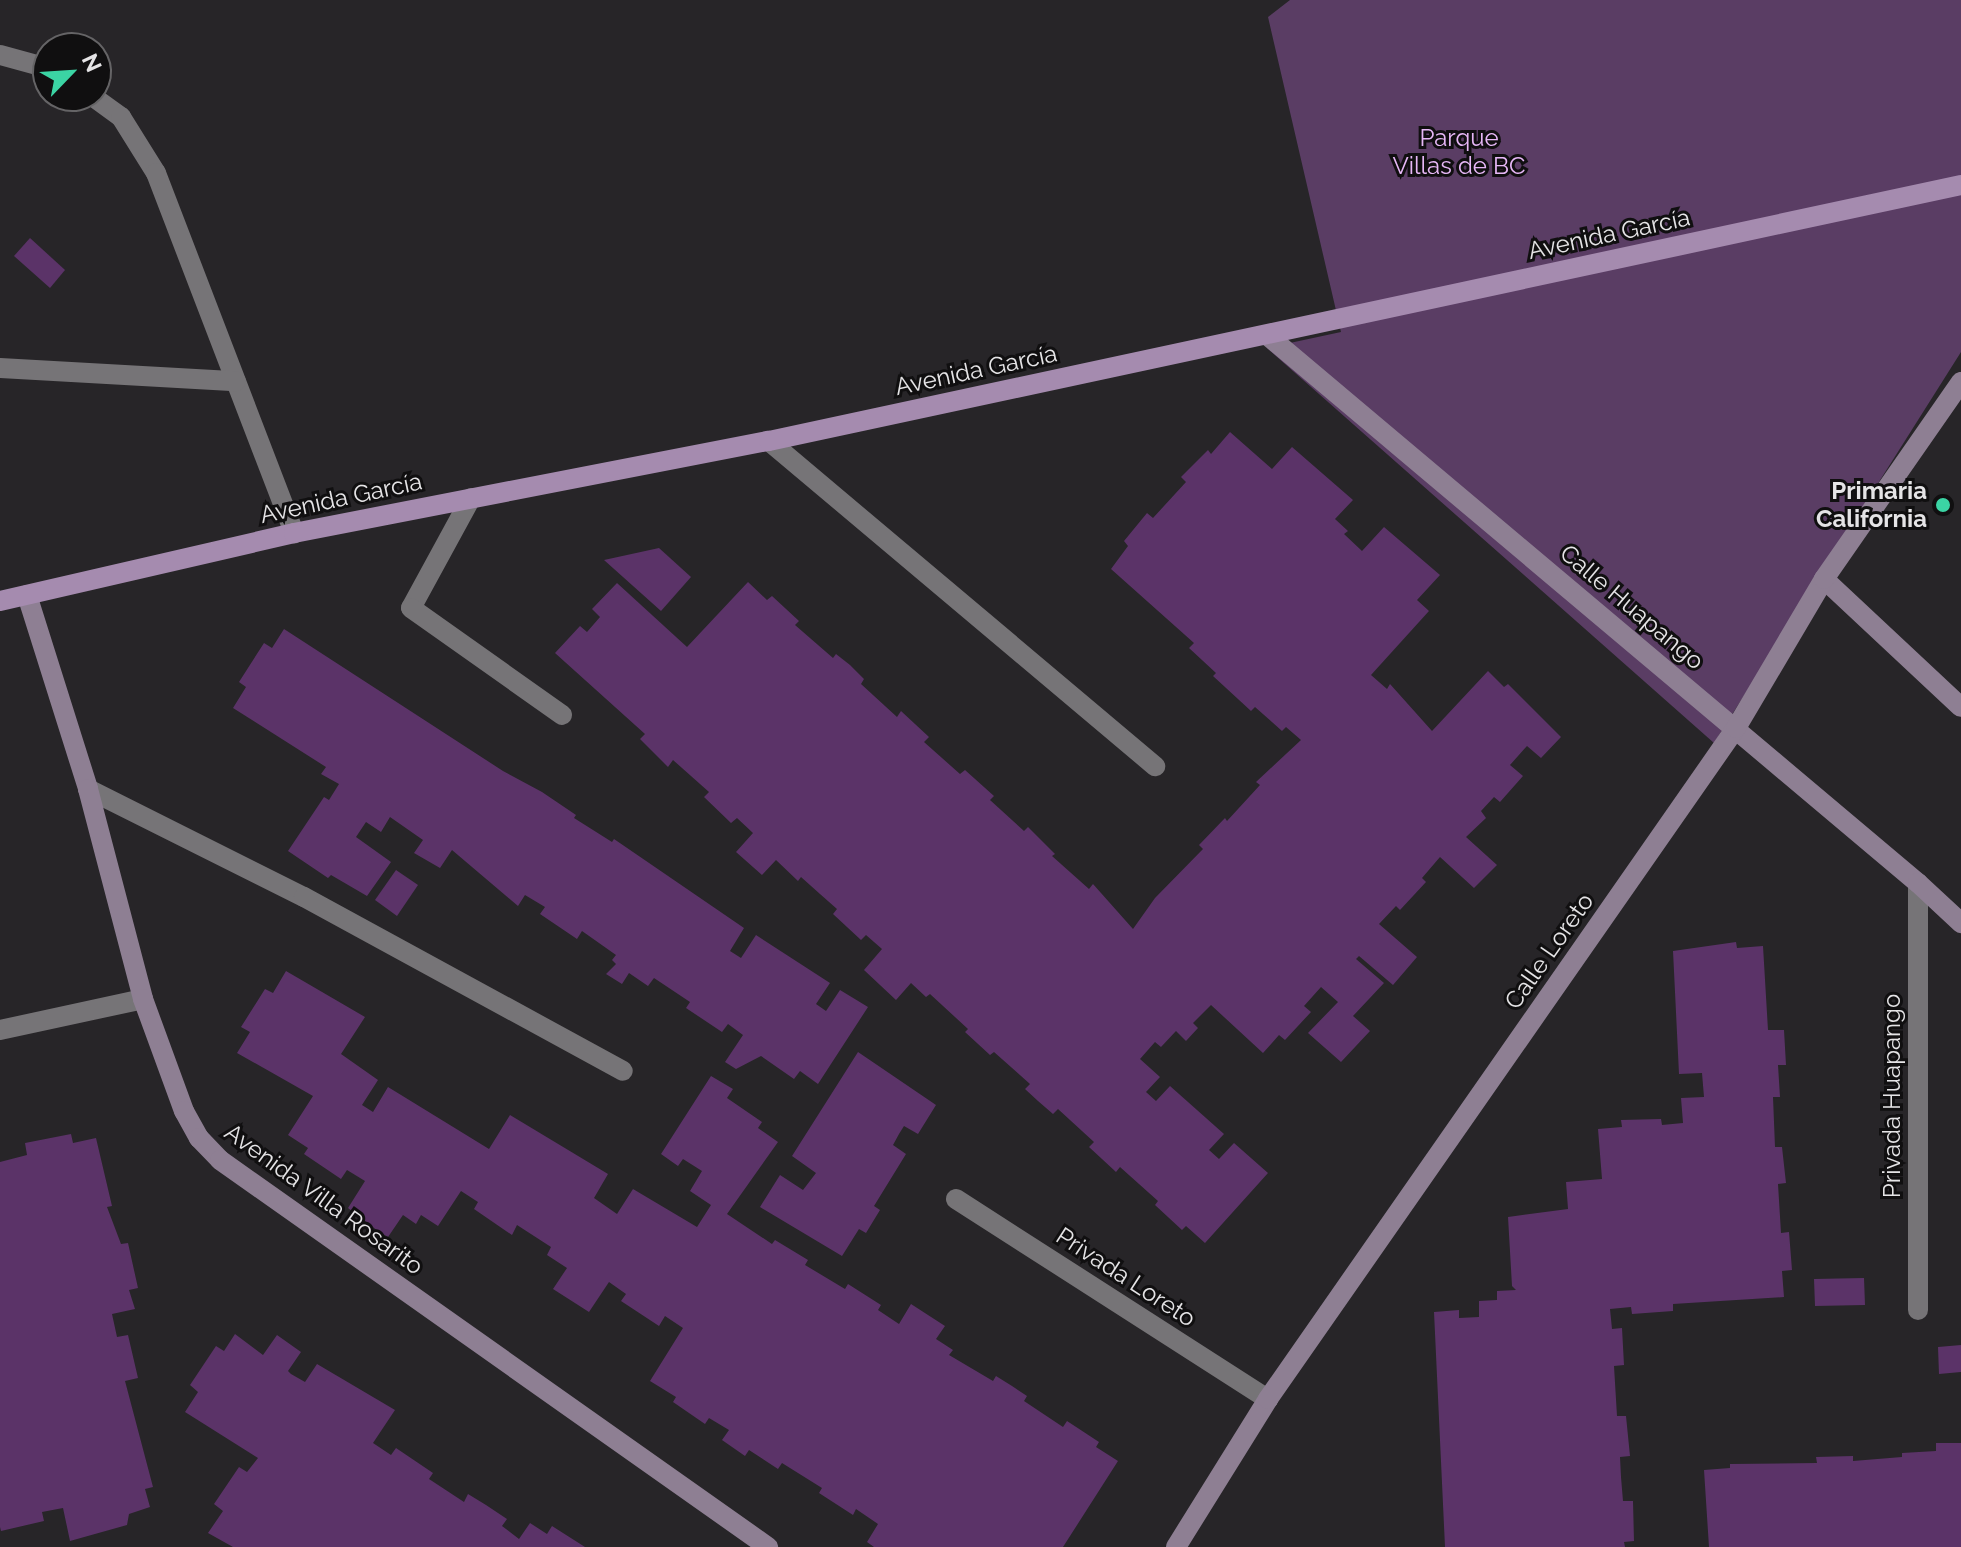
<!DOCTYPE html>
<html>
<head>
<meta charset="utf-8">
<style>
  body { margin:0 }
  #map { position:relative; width:1961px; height:1547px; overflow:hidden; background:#272528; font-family:Raleway,sans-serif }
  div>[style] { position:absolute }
  .green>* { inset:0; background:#5a3d64 }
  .building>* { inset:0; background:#5b3368 }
  .lane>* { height:20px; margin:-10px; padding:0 10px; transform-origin:10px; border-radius:10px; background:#767477 }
  .street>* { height:20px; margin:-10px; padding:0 10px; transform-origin:10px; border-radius:10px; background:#767477 }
  .secondary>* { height:20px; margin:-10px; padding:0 10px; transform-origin:10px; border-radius:10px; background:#8e7f93 }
  .primary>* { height:20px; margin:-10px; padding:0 10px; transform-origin:10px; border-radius:10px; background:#a58baf }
  .dots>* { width:22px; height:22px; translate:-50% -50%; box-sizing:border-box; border:4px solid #100f10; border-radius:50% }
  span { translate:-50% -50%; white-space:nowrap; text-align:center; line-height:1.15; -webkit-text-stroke:6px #100f10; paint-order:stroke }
  .park-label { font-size:24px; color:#e7b7f7 }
  .street-label { font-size:24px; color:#e5e4e6 }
  .poi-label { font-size:24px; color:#e5e4e6; font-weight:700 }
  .right { translate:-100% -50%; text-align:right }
  .north { position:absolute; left:32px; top:32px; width:80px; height:80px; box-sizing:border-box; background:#100f10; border:2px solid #656466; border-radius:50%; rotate:65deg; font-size:22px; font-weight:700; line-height:32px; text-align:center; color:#e5e4e6 }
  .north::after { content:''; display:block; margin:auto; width:28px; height:36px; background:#3bd4a4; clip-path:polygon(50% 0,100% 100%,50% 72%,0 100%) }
</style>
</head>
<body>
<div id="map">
  <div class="green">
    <div style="clip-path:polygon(1290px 0,1961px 0,1961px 352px,1714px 743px,1267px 348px,1341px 332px,1268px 17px)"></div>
  </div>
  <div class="building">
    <div style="clip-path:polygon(30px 238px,65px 270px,50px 288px,14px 256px)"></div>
    <div style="clip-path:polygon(1230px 432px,1272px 469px,1292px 447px,1353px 500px,1335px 519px,1348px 531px,1344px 534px,1362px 551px,1384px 527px,1440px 575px,1417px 600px,1429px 611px,1371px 675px,1387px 689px,1390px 684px,1432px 731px,1488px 671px,1504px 687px,1508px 684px,1561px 737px,1541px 758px,1527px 746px,1510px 765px,1523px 776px,1500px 802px,1494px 797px,1481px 811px,1486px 818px,1466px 837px,1497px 865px,1474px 888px,1440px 857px,1422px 878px,1426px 882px,1400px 910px,1396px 906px,1379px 924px,1417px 957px,1393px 985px,1359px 956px,1356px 959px,1384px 983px,1353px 1016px,1370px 1031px,1341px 1062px,1308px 1033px,1338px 1002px,1321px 987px,1304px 1006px,1311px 1012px,1285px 1040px,1279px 1035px,1263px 1053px,1211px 1005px,1193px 1023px,1198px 1028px,1186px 1041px,1176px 1031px,1161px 1047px,1155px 1042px,1140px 1059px,1160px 1077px,1146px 1092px,1156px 1101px,1170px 1086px,1224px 1134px,1209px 1150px,1219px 1159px,1234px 1143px,1268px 1173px,1205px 1243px,1186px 1226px,1182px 1230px,1155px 1205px,1158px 1201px,1120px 1167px,1116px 1172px,1102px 1159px,1089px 1147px,1094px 1142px,1058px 1109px,1053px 1114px,1038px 1101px,1025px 1089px,1030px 1084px,994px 1052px,990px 1055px,965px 1032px,968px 1029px,930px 994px,926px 997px,911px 983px,896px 1000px,864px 970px,882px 949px,866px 935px,861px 940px,833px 914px,837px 909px,820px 894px,801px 877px,798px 881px,776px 860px,762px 875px,736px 852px,753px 833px,737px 818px,731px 823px,704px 797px,709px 792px,673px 760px,668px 767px,640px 739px,645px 734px,555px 653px,580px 626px,587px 632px,600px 617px,592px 609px,617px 583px,687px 647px,748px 582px,767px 600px,772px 596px,799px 621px,795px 625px,833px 658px,836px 654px,850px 665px,864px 679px,861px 684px,897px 717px,901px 711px,929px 737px,924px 742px,960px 774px,965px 770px,994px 796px,990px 800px,1024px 831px,1028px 827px,1055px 854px,1052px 856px,1089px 889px,1093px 884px,1133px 929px,1155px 898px,1203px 849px,1199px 845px,1225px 818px,1227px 821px,1260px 785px,1256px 782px,1301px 740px,1286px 727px,1282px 731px,1255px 707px,1251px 711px,1213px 676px,1216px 673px,1189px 648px,1194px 643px,1111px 569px,1128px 546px,1124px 541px,1147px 513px,1153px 518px,1186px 482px,1181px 477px,1208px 450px,1211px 454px)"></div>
    <div style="clip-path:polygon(659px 548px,691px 577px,661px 611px,604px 560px)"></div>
    <div style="clip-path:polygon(284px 629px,503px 771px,542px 792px,576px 815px,574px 818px,612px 842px,614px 839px,744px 928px,730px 951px,741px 958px,756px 935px,830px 983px,816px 1004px,826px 1011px,840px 990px,868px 1007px,818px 1084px,800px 1071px,794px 1079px,761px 1056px,736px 1069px,725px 1062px,743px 1035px,728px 1024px,722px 1032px,686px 1008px,690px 1002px,654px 978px,648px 986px,629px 973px,622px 984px,606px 974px,616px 964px,612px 960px,616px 955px,582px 931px,577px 939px,540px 914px,545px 907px,525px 895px,518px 906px,452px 850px,440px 868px,414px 853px,423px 840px,390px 817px,381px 832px,366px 822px,356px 837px,391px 862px,367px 896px,331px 875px,328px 878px,288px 851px,324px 797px,329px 800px,339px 784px,321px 774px,326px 767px,233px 708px,246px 687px,239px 682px,264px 643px,272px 648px)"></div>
    <div style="clip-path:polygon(396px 870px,418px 885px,397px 916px,375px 900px)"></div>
    <div style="clip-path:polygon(1736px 942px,1737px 948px,1763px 946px,1768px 1030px,1784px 1030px,1786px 1065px,1778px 1065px,1780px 1097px,1773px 1097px,1775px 1147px,1782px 1147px,1786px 1183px,1778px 1184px,1781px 1233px,1789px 1232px,1792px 1270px,1782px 1271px,1784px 1297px,1673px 1304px,1673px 1311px,1632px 1314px,1631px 1307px,1610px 1309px,1612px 1329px,1622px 1328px,1624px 1365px,1614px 1366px,1617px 1416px,1626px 1416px,1630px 1456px,1620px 1457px,1621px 1477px,1623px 1501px,1633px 1501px,1634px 1541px,1624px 1542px,1625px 1547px,1445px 1547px,1434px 1312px,1459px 1310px,1459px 1318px,1479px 1317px,1479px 1301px,1497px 1300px,1497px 1291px,1516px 1290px,1512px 1286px,1508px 1217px,1568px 1209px,1566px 1182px,1602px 1179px,1598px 1129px,1622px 1127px,1621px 1120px,1661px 1119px,1662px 1125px,1683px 1123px,1681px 1098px,1704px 1097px,1702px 1073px,1679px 1074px,1673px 951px)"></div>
    <div style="clip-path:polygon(286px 971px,365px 1017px,341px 1054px,378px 1080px,362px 1105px,373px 1112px,388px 1087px,489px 1149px,510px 1115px,608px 1174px,594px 1198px,617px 1214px,633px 1189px,697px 1227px,711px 1205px,690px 1191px,702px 1171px,683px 1159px,678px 1166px,661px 1154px,711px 1076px,733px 1089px,727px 1098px,762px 1122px,758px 1128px,778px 1142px,727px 1214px,772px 1244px,775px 1240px,808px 1260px,805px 1265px,845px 1289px,848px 1284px,881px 1305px,878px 1310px,899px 1324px,911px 1304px,945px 1326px,936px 1339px,953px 1350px,949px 1355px,993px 1381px,996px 1376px,1012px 1386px,1027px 1396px,1024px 1401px,1063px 1427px,1067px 1421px,1099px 1442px,1096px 1447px,1118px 1461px,1063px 1547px,874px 1547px,867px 1542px,878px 1524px,856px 1509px,853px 1515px,819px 1493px,822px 1488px,782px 1463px,778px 1469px,749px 1450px,745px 1456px,722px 1440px,729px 1430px,709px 1418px,705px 1424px,673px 1402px,676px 1397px,650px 1381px,683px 1328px,665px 1316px,659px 1326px,621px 1301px,626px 1294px,609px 1282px,589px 1312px,553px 1289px,567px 1268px,547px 1255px,551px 1247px,517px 1225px,512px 1235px,474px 1209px,478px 1202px,461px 1191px,438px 1226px,421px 1215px,416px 1224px,403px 1215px,388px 1237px,378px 1231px,348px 1208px,365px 1181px,347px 1170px,341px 1179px,304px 1154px,308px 1148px,288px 1135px,313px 1096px,237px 1053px,250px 1032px,241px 1027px,265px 989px,273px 993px)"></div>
    <div style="clip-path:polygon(858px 1052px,936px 1105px,918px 1134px,904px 1126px,899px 1134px,893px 1145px,906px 1154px,874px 1206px,880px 1210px,866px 1233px,859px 1229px,842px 1256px,760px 1207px,780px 1175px,803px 1190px,816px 1173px,792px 1156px)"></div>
    <div style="clip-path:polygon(71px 1134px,73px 1143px,96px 1138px,112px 1206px,107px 1207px,121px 1244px,128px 1243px,138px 1288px,129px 1290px,135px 1309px,112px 1314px,117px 1337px,128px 1335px,138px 1378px,125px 1381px,153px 1487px,145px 1489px,150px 1507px,129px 1514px,127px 1525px,70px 1541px,63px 1508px,42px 1512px,44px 1521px,1px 1531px,0 1527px,0 1162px,27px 1155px,25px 1143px)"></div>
    <div style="clip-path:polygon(1864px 1278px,1865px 1305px,1815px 1306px,1814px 1279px)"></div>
    <div style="clip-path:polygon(235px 1334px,263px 1355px,277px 1335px,301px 1352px,288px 1371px,291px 1374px,305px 1382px,317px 1364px,395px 1410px,373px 1443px,391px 1455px,396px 1448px,433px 1473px,429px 1479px,464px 1502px,468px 1494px,486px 1505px,507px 1519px,502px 1526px,519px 1539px,530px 1523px,547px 1534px,552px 1526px,585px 1547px,233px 1547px,208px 1533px,223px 1511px,214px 1504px,239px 1467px,247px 1472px,258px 1458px,185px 1412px,198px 1392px,190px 1385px,216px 1346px,224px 1351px)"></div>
    <div style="clip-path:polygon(1961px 1345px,1961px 1372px,1939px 1374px,1938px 1347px)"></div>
    <div style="clip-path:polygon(1936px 1443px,1961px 1443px,1961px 1547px,1709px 1547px,1704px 1470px,1730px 1468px,1730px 1464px,1817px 1463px,1816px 1457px,1853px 1456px,1853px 1461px,1902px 1457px,1902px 1453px,1936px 1451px)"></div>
  </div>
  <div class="lane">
    <div style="left:0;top:55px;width:50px;rotate:15.2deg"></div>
    <div style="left:92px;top:96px;width:36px;rotate:36deg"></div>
    <div style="left:121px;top:117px;width:66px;rotate:58deg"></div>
    <div style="left:156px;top:173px;width:386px;rotate:69deg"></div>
    <div style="left:0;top:368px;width:236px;rotate:3.2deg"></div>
  </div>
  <div class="street">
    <div style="left:769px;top:441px;width:505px;rotate:40.1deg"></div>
    <div style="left:471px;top:498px;width:125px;rotate:118.6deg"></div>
    <div style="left:411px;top:608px;width:185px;rotate:35.3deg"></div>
    <div style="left:88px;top:789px;width:241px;rotate:26.6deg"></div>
    <div style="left:304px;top:897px;width:363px;rotate:28.6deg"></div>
    <div style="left:1918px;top:883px;width:427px;rotate:90deg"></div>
    <div style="left:0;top:1030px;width:146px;rotate:-12.2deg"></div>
    <div style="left:956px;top:1199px;width:371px;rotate:32.7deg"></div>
  </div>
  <div class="secondary">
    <div style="left:1267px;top:335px;width:851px;rotate:40.09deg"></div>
    <div style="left:1918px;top:883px;width:59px;rotate:42.9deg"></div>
    <div style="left:1824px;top:579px;width:187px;rotate:43.1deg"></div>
    <div style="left:27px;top:595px;width:203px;rotate:72.5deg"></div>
    <div style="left:88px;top:789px;width:217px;rotate:75.3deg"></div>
    <div style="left:143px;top:999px;width:119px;rotate:69.9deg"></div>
    <div style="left:184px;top:1111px;width:31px;rotate:61deg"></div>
    <div style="left:199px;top:1138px;width:30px;rotate:46deg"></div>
    <div style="left:220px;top:1160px;width:671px;rotate:35.23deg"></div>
    <div style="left:1176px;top:1547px;width:174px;rotate:-58.1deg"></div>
    <div style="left:1268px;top:1399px;width:818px;rotate:-55.11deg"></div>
    <div style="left:1736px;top:728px;width:173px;rotate:-59.4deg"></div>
    <div style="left:1824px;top:579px;width:240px;rotate:-55.2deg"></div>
  </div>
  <div class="primary">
    <div style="left:0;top:601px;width:302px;rotate:-13deg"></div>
    <div style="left:294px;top:533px;width:484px;rotate:-11deg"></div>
    <div style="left:769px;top:441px;width:1219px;rotate:-12.12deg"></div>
  </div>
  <div class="dots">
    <div style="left:1943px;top:505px;background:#3bd4a4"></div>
  </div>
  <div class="park-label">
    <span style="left:1459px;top:152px">Parque<br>Villas de BC</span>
  </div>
  <div class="street-label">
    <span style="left:1609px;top:234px;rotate:-12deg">Avenida García</span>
    <span style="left:976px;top:370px;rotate:-12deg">Avenida García</span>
    <span style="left:341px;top:498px;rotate:-12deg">Avenida García</span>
    <span style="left:1632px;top:607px;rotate:40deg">Calle Huapango</span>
    <span style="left:1549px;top:951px;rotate:-55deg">Calle Loreto</span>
    <span style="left:1892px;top:1096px;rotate:-90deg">Privada Huapango</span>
    <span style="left:324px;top:1199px;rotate:36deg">Avenida Villa Rosarito</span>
    <span style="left:1126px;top:1277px;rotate:33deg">Privada Loreto</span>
  </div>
  <div class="poi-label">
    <span class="right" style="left:1927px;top:505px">Primaria<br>California</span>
  </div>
  <div class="north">N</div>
</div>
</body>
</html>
